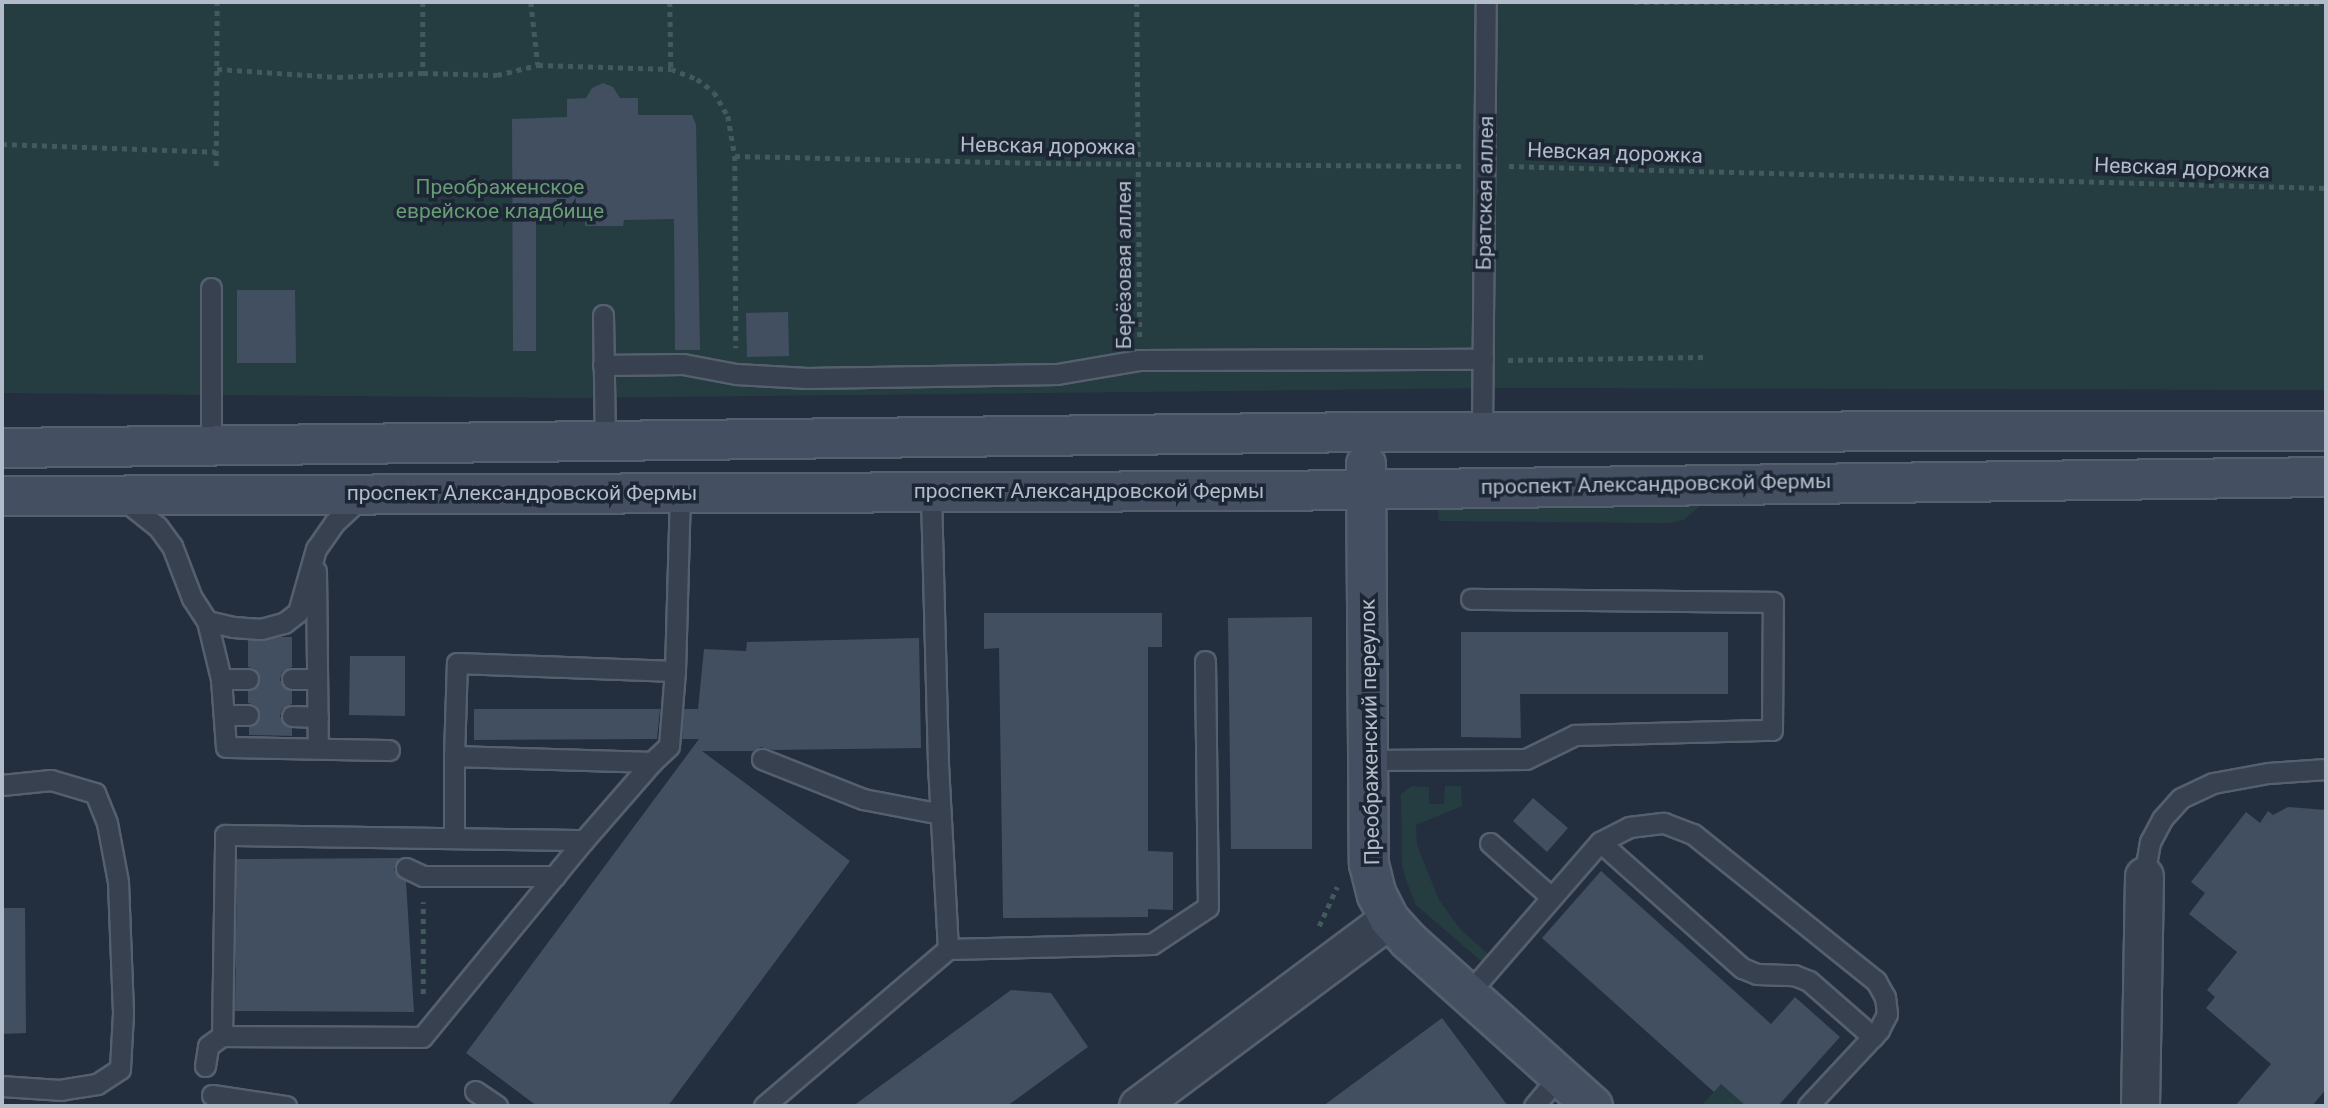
<!DOCTYPE html>
<html>
<head>
<meta charset="utf-8">
<style>
  body { margin:0 }
  #map { position:relative; width:2328px; height:1108px; overflow:hidden; background:#232f3f; font-family:Roboto,sans-serif }
  div>[style] { position:absolute }
  .green>* { inset:0; background:#253d40 }
  .building>* { inset:0; background:#414f61 }
  .path>* { height:4.5px; margin-top:-2.25px; transform-origin:0; background:repeating-linear-gradient(90deg,#435a5d 0 5px,transparent 0 10px) }
  .roads { filter:drop-shadow(2px 0 #555f6d) drop-shadow(-2px 0 #555f6d) drop-shadow(0 2px #555f6d) drop-shadow(0 -2px #555f6d) }
  .lane>* { height:19px; margin:-9.5px; padding:0 9.5px; transform-origin:9.5px; border-radius:9.5px; background:#37414f }
  .street>* { height:37px; margin:-18.5px; padding:0 18.5px; transform-origin:18.5px; border-radius:18.5px; background:#37414f }
  .secondary>* { height:38px; margin:-19px; padding:0 19px; transform-origin:19px; border-radius:19px; background:#445062 }
  span { translate:-50% -50%; white-space:nowrap; text-align:center; line-height:1.15; -webkit-text-stroke:7px #1c2634; paint-order:stroke }
  .street-label { font-size:21px; color:#b3bcca }
  .park-label { font-size:21px; color:#689c74 }
  .frame { position:absolute; inset:0; border:4px solid #b3bcca; pointer-events:none }
</style>
</head>
<body>
<div id="map">
  <div class="green">
    <div style="clip-path:polygon(2px 2px,2326px 2px,2326px 390px,1492px 388px,577px 398px,2px 393px)"></div>
    <div style="clip-path:polygon(1702px 504px,1684px 520px,1669px 523px,1439px 521px,1438px 510px,1464px 506px)"></div>
    <div style="clip-path:polygon(1412px 786px,1429px 787px,1429px 804px,1444px 804px,1445px 786px,1461px 786px,1462px 806px,1416px 825px,1417px 845px,1439px 900px,1461px 930px,1488px 954px,1516px 925px,1486px 960px,1480px 960px,1416px 905px,1406px 880px,1402px 864px,1401px 794px)"></div>
    <div style="clip-path:polygon(1721px 1084px,1746px 1106px,1701px 1106px)"></div>
  </div>
  <div class="building">
    <div style="clip-path:polygon(603px 83px,613px 87px,620px 98px,638px 98px,638px 115px,692px 115px,696px 125px,700px 350px,675px 350px,674px 219px,624px 220px,623px 226px,585px 226px,585px 220px,536px 219px,536px 351px,513px 351px,512px 119px,567px 117px,567px 99px,586px 98px,592px 88px)"></div>
    <div style="clip-path:polygon(237px 290px,295px 290px,296px 363px,237px 363px)"></div>
    <div style="clip-path:polygon(788px 312px,789px 356px,747px 357px,746px 313px)"></div>
    <div style="clip-path:polygon(984px 613px,1162px 613px,1162px 647px,1148px 647px,1148px 851px,1173px 852px,1173px 910px,1148px 909px,1148px 917px,1003px 918px,999px 648px,984px 649px)"></div>
    <div style="clip-path:polygon(1312px 617px,1312px 849px,1231px 849px,1228px 618px)"></div>
    <div style="clip-path:polygon(1461px 632px,1728px 632px,1728px 694px,1520px 694px,1521px 738px,1461px 737px)"></div>
    <div style="clip-path:polygon(280px 637px,292px 637px,292px 667px,282px 672px,280px 680px,285px 689px,292px 691px,292px 704px,282px 709px,280px 716px,285px 726px,292px 728px,292px 736px,249px 735px,249px 727px,258px 722px,260px 714px,255px 705px,248px 703px,248px 691px,258px 686px,260px 678px,255px 669px,248px 667px,248px 640px)"></div>
    <div style="clip-path:polygon(919px 638px,921px 748px,773px 750px,761px 747px,753px 751px,702px 751px,850px 861px,668px 1106px,537px 1106px,466px 1053px,699px 739px,682px 739px,684px 709px,698px 709px,704px 649px,746px 651px,747px 642px)"></div>
    <div style="clip-path:polygon(350px 656px,405px 656px,405px 716px,349px 715px)"></div>
    <div style="clip-path:polygon(474px 709px,660px 709px,657px 739px,474px 740px)"></div>
    <div style="clip-path:polygon(1533px 798px,1568px 828px,1547px 852px,1513px 821px)"></div>
    <div style="clip-path:polygon(2288px 807px,2326px 810px,2326px 1089px,2312px 1106px,2235px 1106px,2271px 1064px,2206px 1008px,2215px 997px,2207px 990px,2237px 952px,2189px 914px,2205px 893px,2191px 882px,2246px 812px,2260px 823px,2268px 811px,2273px 815px)"></div>
    <div style="clip-path:polygon(399px 858px,394px 870px,406px 881px,414px 1012px,235px 1011px,237px 859px)"></div>
    <div style="clip-path:polygon(1601px 871px,1771px 1024px,1795px 997px,1840px 1037px,1778px 1106px,1746px 1106px,1721px 1084px,1714px 1092px,1542px 938px)"></div>
    <div style="clip-path:polygon(2px 908px,25px 908px,26px 1033px,2px 1034px)"></div>
    <div style="clip-path:polygon(1011px 990px,1051px 993px,1088px 1047px,1007px 1106px,853px 1106px)"></div>
    <div style="clip-path:polygon(1442px 1018px,1508px 1106px,1323px 1106px)"></div>
  </div>
  <div class="path">
    <div style="left:423px;top:2px;width:71px;rotate:90deg"></div>
    <div style="left:531px;top:2px;width:63px;rotate:83.7deg"></div>
    <div style="left:670px;top:2px;width:67px;rotate:89.1deg"></div>
    <div style="left:671px;top:69px;width:28px;rotate:21deg"></div>
    <div style="left:697px;top:79px;width:21px;rotate:37deg"></div>
    <div style="left:714px;top:92px;width:28px;rotate:60deg"></div>
    <div style="left:728px;top:116px;width:41px;rotate:80.1deg"></div>
    <div style="left:735px;top:156px;width:192px;rotate:89.7deg"></div>
    <div style="left:1137px;top:2px;width:335px;rotate:89.5deg"></div>
    <div style="left:1634px;top:2px;width:692px;rotate:0.08deg"></div>
    <div style="left:217px;top:69px;width:121px;rotate:3.8deg"></div>
    <div style="left:338px;top:77px;width:85px;rotate:-2.7deg"></div>
    <div style="left:423px;top:73px;width:74px;rotate:1.5deg"></div>
    <div style="left:497px;top:75px;width:42px;rotate:-13.7deg"></div>
    <div style="left:538px;top:65px;width:133px;rotate:1.7deg"></div>
    <div style="left:2px;top:144px;width:214px;rotate:2.1deg"></div>
    <div style="left:735px;top:156px;width:301px;rotate:1.3deg"></div>
    <div style="left:1036px;top:163px;width:426px;rotate:0.4deg"></div>
    <div style="left:216px;top:166px;width:164px;rotate:-89.7deg"></div>
    <div style="left:1509px;top:166px;width:817px;rotate:1.54deg"></div>
    <div style="left:1508px;top:360px;width:195px;rotate:-0.9deg"></div>
    <div style="left:1319px;top:926px;width:43px;rotate:-65.2deg"></div>
    <div style="left:423px;top:994px;width:92px;rotate:-90deg"></div>
  </div>
  <div class="roads">
    <div class="lane">
      <div style="left:603px;top:315px;width:128px;rotate:89.1deg"></div>
      <div style="left:603px;top:365px;width:80px;rotate:-0.7deg"></div>
      <div style="left:683px;top:364px;width:54px;rotate:10.7deg"></div>
      <div style="left:736px;top:374px;width:71px;rotate:3.2deg"></div>
      <div style="left:807px;top:378px;width:250px;rotate:-0.9deg"></div>
      <div style="left:1057px;top:374px;width:84px;rotate:-9.6deg"></div>
      <div style="left:1140px;top:360px;width:343px;rotate:-0.2deg"></div>
      <div style="left:1482px;top:432px;width:430px;rotate:-89.5deg"></div>
      <div style="left:211px;top:446px;width:158px;rotate:-90deg"></div>
      <div style="left:124px;top:500px;width:43px;rotate:38.5deg"></div>
      <div style="left:158px;top:527px;width:24px;rotate:54deg"></div>
      <div style="left:172px;top:546px;width:56px;rotate:69deg"></div>
      <div style="left:192px;top:598px;width:27px;rotate:57deg"></div>
      <div style="left:207px;top:621px;width:27px;rotate:13deg"></div>
      <div style="left:233px;top:627px;width:28px;rotate:4deg"></div>
      <div style="left:261px;top:629px;width:24px;rotate:-15deg"></div>
      <div style="left:284px;top:623px;width:18px;rotate:-38deg"></div>
      <div style="left:298px;top:612px;width:66px;rotate:-74.1deg"></div>
      <div style="left:316px;top:549px;width:32px;rotate:-55deg"></div>
      <div style="left:334px;top:523px;width:26px;rotate:-43deg"></div>
      <div style="left:353px;top:505px;width:13px;rotate:-23deg"></div>
      <div style="left:316px;top:571px;width:177px;rotate:89.4deg"></div>
      <div style="left:207px;top:621px;width:60px;rotate:76.4deg"></div>
      <div style="left:221px;top:679px;width:68px;rotate:85.8deg"></div>
      <div style="left:226px;top:747px;width:163px;rotate:1.1deg"></div>
      <div style="left:675px;top:671px;width:75px;rotate:94.6deg"></div>
      <div style="left:669px;top:746px;width:23px;rotate:137deg"></div>
      <div style="left:652px;top:762px;width:198px;rotate:-178.3deg"></div>
      <div style="left:454px;top:756px;width:93px;rotate:-88.2deg"></div>
      <div style="left:457px;top:663px;width:218px;rotate:2.1deg"></div>
      <div style="left:675px;top:671px;width:179px;rotate:-88.4deg"></div>
      <div style="left:221px;top:679px;width:27px"></div>
      <div style="left:292px;top:679px;width:25px"></div>
      <div style="left:224px;top:715px;width:24px"></div>
      <div style="left:292px;top:716px;width:26px;rotate:2deg"></div>
      <div style="left:454px;top:756px;width:82px;rotate:90deg"></div>
      <div style="left:762px;top:759px;width:109px;rotate:21.6deg"></div>
      <div style="left:863px;top:799px;width:79px;rotate:10.9deg"></div>
      <div style="left:1369px;top:760px;width:157px;rotate:-0.4deg"></div>
      <div style="left:1526px;top:759px;width:55px;rotate:-26.1deg"></div>
      <div style="left:1575px;top:735px;width:197px;rotate:-1.5deg"></div>
      <div style="left:1772px;top:730px;width:128px;rotate:-89.6deg"></div>
      <div style="left:1773px;top:602px;width:302px;rotate:-179.4deg"></div>
      <div style="left:2px;top:785px;width:49px;rotate:-5.8deg"></div>
      <div style="left:51px;top:780px;width:46px;rotate:16.5deg"></div>
      <div style="left:95px;top:793px;width:32px;rotate:68deg"></div>
      <div style="left:107px;top:823px;width:60px;rotate:79.4deg"></div>
      <div style="left:118px;top:882px;width:131px;rotate:87.8deg"></div>
      <div style="left:123px;top:1013px;width:56px;rotate:93.1deg"></div>
      <div style="left:120px;top:1069px;width:27px;rotate:147deg"></div>
      <div style="left:97px;top:1084px;width:36px;rotate:171deg"></div>
      <div style="left:61px;top:1090px;width:59px;rotate:-176.1deg"></div>
      <div style="left:584px;top:840px;width:255px;rotate:129.4deg"></div>
      <div style="left:422px;top:1037px;width:200px;rotate:-179.7deg"></div>
      <div style="left:222px;top:1036px;width:201px;rotate:-89.1deg"></div>
      <div style="left:225px;top:835px;width:359px;rotate:0.8deg"></div>
      <div style="left:584px;top:840px;width:103px;rotate:-48.9deg"></div>
      <div style="left:1600px;top:842px;width:190px;rotate:41.6deg"></div>
      <div style="left:1742px;top:968px;width:16px;rotate:22deg"></div>
      <div style="left:1757px;top:974px;width:37px;rotate:2deg"></div>
      <div style="left:1794px;top:975px;width:16px;rotate:22deg"></div>
      <div style="left:1809px;top:981px;width:85px;rotate:41.2deg"></div>
      <div style="left:1490px;top:843px;width:81px;rotate:41.5deg"></div>
      <div style="left:406px;top:868px;width:19px;rotate:25deg"></div>
      <div style="left:423px;top:876px;width:132px"></div>
      <div style="left:2144px;top:876px;width:35px;rotate:-80deg"></div>
      <div style="left:2150px;top:842px;width:26px;rotate:-62deg"></div>
      <div style="left:2162px;top:819px;width:28px;rotate:-48deg"></div>
      <div style="left:2181px;top:798px;width:35px;rotate:-25deg"></div>
      <div style="left:2213px;top:783px;width:56px;rotate:-10.3deg"></div>
      <div style="left:2268px;top:773px;width:58px;rotate:-3.9deg"></div>
      <div style="left:948px;top:949px;width:204px;rotate:-1.4deg"></div>
      <div style="left:1152px;top:944px;width:67px;rotate:-33.5deg"></div>
      <div style="left:1208px;top:907px;width:246px;rotate:-90.7deg"></div>
      <div style="left:1467px;top:995px;width:203px;rotate:-49deg"></div>
      <div style="left:1600px;top:842px;width:33px;rotate:-27deg"></div>
      <div style="left:1629px;top:827px;width:35px;rotate:-7deg"></div>
      <div style="left:1664px;top:823px;width:31px;rotate:21deg"></div>
      <div style="left:1693px;top:834px;width:235px;rotate:38.8deg"></div>
      <div style="left:1876px;top:981px;width:18px;rotate:61deg"></div>
      <div style="left:1885px;top:997px;width:17px;rotate:83deg"></div>
      <div style="left:1887px;top:1014px;width:18px;rotate:117deg"></div>
      <div style="left:1879px;top:1030px;width:104px;rotate:133.1deg"></div>
      <div style="left:205px;top:1066px;width:20px;rotate:-81deg"></div>
      <div style="left:208px;top:1046px;width:17px;rotate:-36deg"></div>
      <div style="left:475px;top:1091px;width:27px;rotate:34deg"></div>
      <div style="left:212px;top:1095px;width:75px;rotate:8.5deg"></div>
      <div style="left:764px;top:1106px;width:242px;rotate:-40.5deg"></div>
      <div style="left:948px;top:949px;width:186px;rotate:-93.1deg"></div>
      <div style="left:938px;top:763px;width:272px;rotate:-91.5deg"></div>
      <div style="left:1534px;top:1106px;width:39px;rotate:-50deg"></div>
    </div>
    <div class="street">
      <div style="left:1138px;top:1106px;width:313px;rotate:-36.7deg"></div>
      <div style="left:2140px;top:1106px;width:230px;rotate:-89deg"></div>
    </div>
    <div class="secondary">
      <div style="left:2px;top:448px;width:1364px;rotate:-0.67deg"></div>
      <div style="left:1366px;top:432px;width:960px;rotate:-0.06deg"></div>
      <div style="left:1366px;top:464px;width:400px;rotate:89.6deg"></div>
      <div style="left:1369px;top:864px;width:32px;rotate:76deg"></div>
      <div style="left:1377px;top:895px;width:27px;rotate:63deg"></div>
      <div style="left:1389px;top:919px;width:30px;rotate:48deg"></div>
      <div style="left:1409px;top:941px;width:247px;rotate:41.9deg"></div>
      <div style="left:2px;top:496px;width:1271px;rotate:-0.23deg"></div>
      <div style="left:1273px;top:491px;width:1053px;rotate:-0.76deg"></div>
    </div>
  </div>
  <div class="street-label">
    <span style="left:1048px;top:146px;rotate:1deg">Невская дорожка</span>
    <span style="left:1615px;top:153px;rotate:2deg">Невская дорожка</span>
    <span style="left:2182px;top:168px;rotate:2deg">Невская дорожка</span>
    <span style="left:1485px;top:193px;rotate:-89deg">Братская аллея</span>
    <span style="left:1124px;top:265px;rotate:-90deg">Берёзовая аллея</span>
    <span style="left:1656px;top:484px;rotate:-1deg">проспект Александровской Фермы</span>
    <span style="left:1089px;top:491px">проспект Александровской Фермы</span>
    <span style="left:522px;top:493px">проспект Александровской Фермы</span>
    <span style="left:1370px;top:732px;rotate:-91deg">Преображенский переулок</span>
  </div>
  <div class="park-label">
    <span style="left:500px;top:199px">Преображенское<br>еврейское кладбище</span>
  </div>
  <div class="frame"></div>
</div>
</body>
</html>
